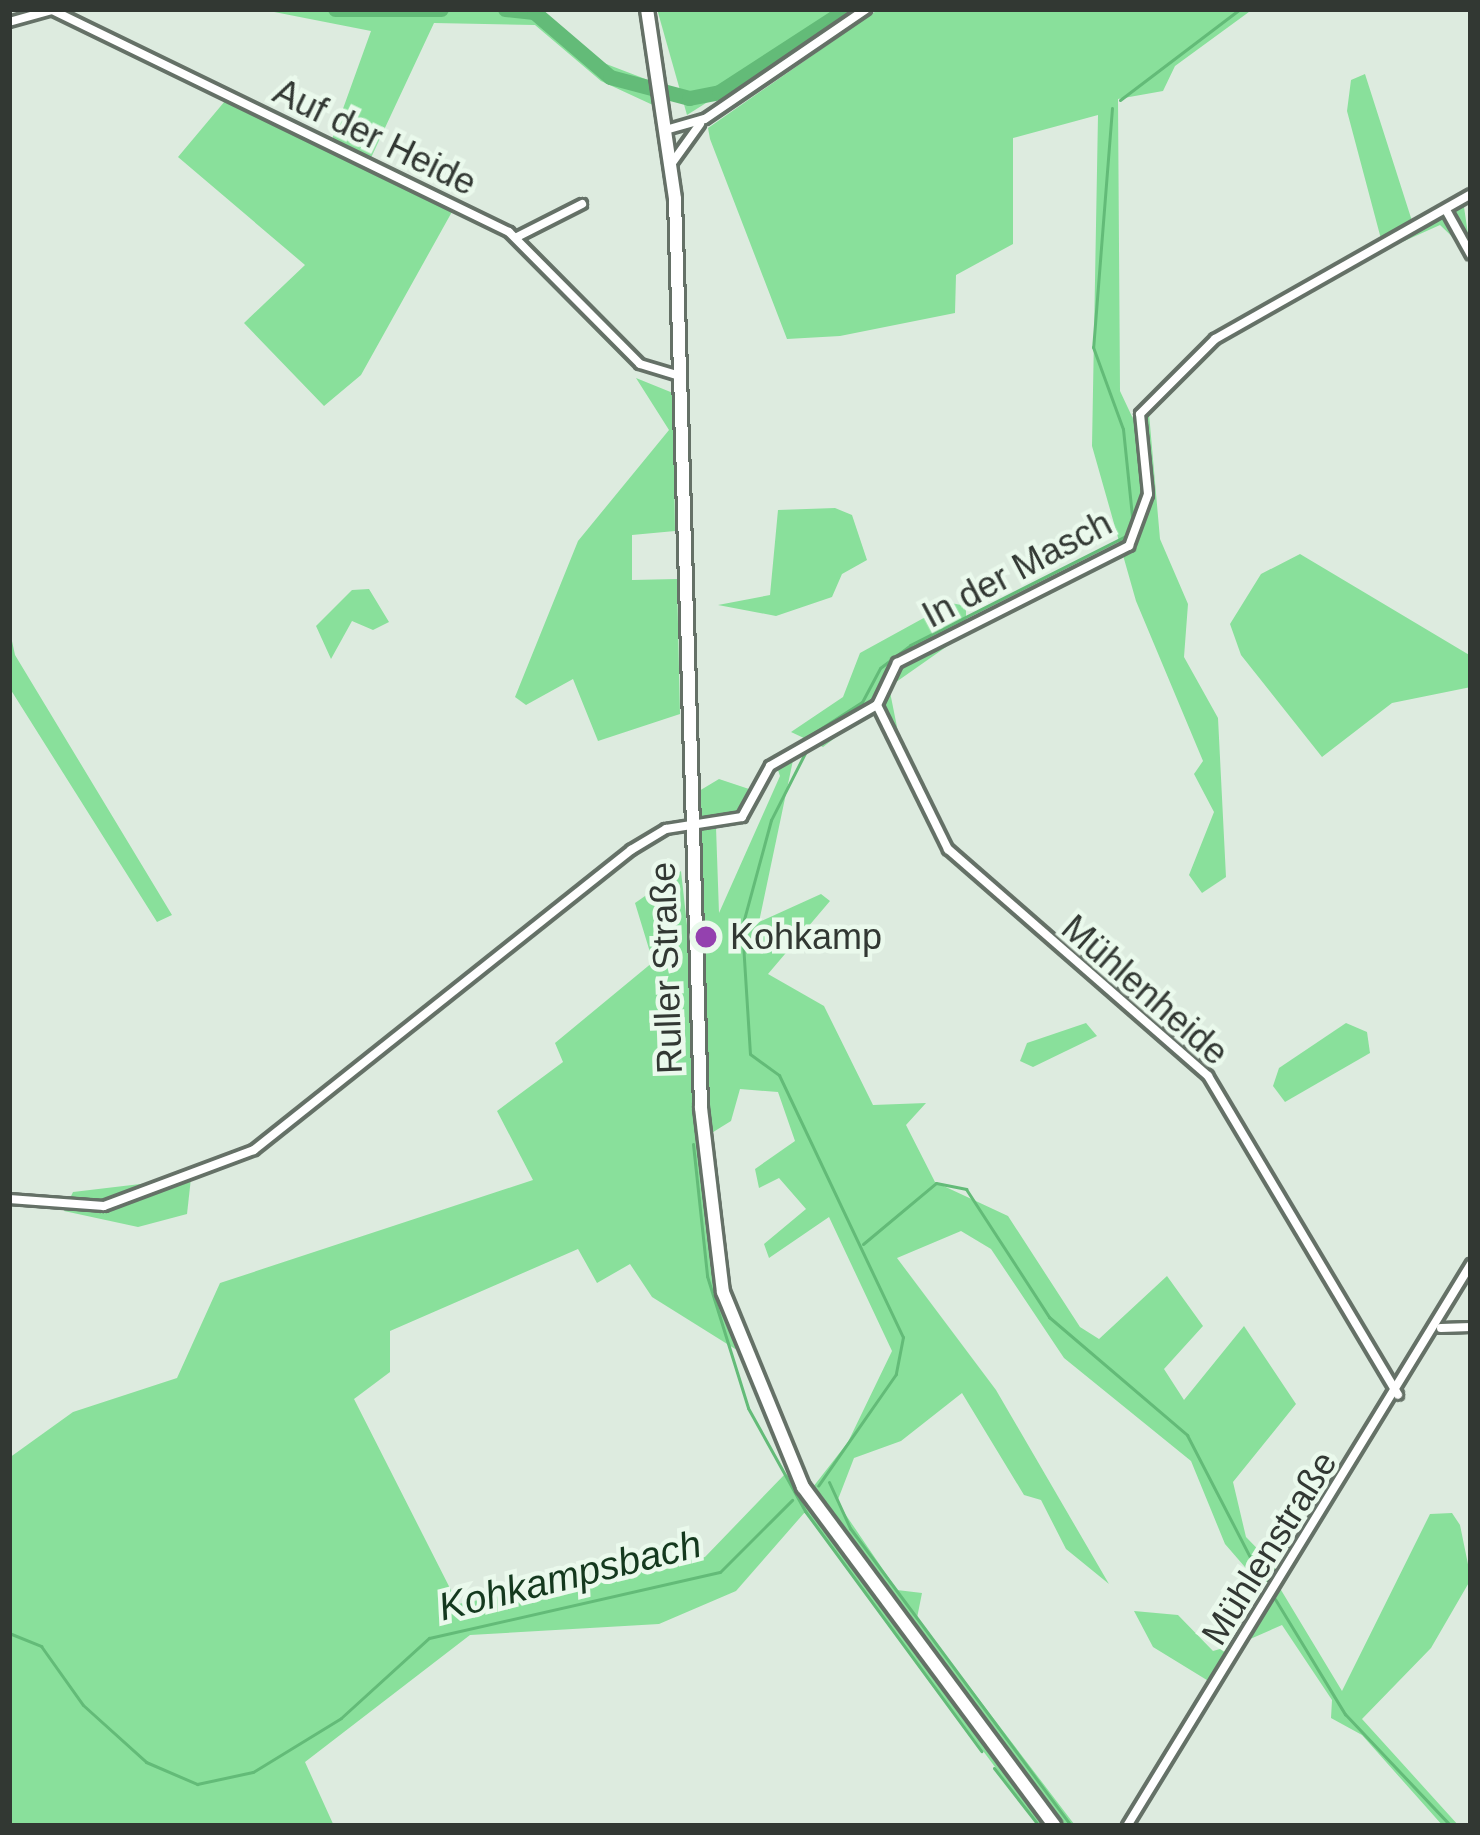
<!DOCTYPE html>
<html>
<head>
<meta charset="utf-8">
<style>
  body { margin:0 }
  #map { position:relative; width:1480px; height:1835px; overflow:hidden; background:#ddebdf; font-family:Arial,sans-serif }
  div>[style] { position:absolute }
  .green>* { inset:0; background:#89e09b }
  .stream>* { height:3px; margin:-1.5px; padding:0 1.5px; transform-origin:1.5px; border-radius:1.5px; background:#63bb78 }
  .river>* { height:15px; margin:-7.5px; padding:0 7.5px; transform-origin:7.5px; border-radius:7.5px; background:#63bb78 }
  .roads { filter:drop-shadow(3px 0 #657167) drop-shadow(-3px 0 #657167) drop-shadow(0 3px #657167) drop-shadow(0 -3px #657167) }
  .street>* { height:8px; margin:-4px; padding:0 4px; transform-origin:4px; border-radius:4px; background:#fff }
  .secondary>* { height:12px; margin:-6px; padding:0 6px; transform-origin:6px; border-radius:6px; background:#fff }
  .dots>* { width:33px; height:33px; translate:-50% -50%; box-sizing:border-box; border:6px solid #eaf9ec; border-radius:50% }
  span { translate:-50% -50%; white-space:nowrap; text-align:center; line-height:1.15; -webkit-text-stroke:9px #eaf9ec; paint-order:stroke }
  .street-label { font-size:36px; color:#323833 }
  .poi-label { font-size:36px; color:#323833 }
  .left { translate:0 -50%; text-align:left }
  .water-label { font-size:39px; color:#14391e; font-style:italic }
  .frame { position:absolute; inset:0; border:12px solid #323833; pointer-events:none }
</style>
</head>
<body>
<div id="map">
  <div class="green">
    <div style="clip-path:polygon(259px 9px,534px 12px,588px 57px,648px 80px,655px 106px,601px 81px,535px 25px,434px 23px,369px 162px,331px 142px,371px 31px)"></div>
    <div style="clip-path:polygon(657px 9px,855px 9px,687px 115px)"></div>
    <div style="clip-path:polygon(879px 9px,1253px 9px,1175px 66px,1163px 91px,1118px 99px,1120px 391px,1136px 425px,1148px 402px,1160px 539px,1188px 604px,1184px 657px,1218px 718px,1226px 877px,1202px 893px,1189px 875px,1214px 812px,1194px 774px,1203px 761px,1136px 601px,1092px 446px,1098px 115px,1013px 138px,1013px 244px,956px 275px,955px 313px,840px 336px,787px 339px,710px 139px,708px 128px)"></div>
    <div style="clip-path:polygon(1365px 74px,1412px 221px,1463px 200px,1471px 255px,1440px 225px,1275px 299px,1381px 239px,1347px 111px,1351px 80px)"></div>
    <div style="clip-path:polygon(225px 101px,453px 210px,361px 375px,324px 406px,244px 323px,305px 265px,178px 157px)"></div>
    <div style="clip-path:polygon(636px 378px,673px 393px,675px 531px,632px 535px,632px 580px,677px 579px,680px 714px,598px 741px,573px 679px,526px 705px,515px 697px,578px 541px,669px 430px)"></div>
    <div style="clip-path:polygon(835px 508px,852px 515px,867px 560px,842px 574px,832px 597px,776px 616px,718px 605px,770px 595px,778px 510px)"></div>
    <div style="clip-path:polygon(1300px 554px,1471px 656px,1471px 687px,1392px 703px,1322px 757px,1241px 655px,1230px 624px,1261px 574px)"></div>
    <div style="clip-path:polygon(369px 589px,389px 622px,373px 630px,352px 621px,331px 659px,316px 626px,352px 590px)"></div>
    <div style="clip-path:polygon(951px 603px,966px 606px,966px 633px,889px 687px,903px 757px,877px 706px,823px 747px,791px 732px,843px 697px,860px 653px)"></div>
    <div style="clip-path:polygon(9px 627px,15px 655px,172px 915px,157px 922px,9px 687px)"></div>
    <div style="clip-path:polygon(evenodd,796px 746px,759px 922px,821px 894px,830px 901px,768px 974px,824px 1006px,873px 1105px,926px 1103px,906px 1125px,935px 1182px,1008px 1216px,1080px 1327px,1099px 1339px,1167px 1276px,1203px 1326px,1164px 1369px,1184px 1400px,1244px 1326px,1296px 1404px,1233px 1482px,1246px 1537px,1283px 1575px,1278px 1585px,1342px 1691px,1430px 1514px,1452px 1513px,1460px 1525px,1471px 1579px,1431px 1648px,1362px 1719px,1459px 1826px,1443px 1826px,1362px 1735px,1331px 1718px,1332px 1700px,1282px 1625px,1241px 1643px,1215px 1685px,1153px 1647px,1134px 1611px,1178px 1615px,1213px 1651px,1241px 1643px,1270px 1596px,1225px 1544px,1191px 1461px,1064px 1358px,991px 1249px,961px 1231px,897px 1258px,996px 1390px,1109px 1584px,1066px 1549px,1041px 1500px,1024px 1495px,962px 1393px,901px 1441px,854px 1458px,837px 1502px,897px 1590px,922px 1593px,917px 1618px,1074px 1824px,1091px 1826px,1039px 1826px,805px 1512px,736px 1591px,659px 1624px,470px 1635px,305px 1762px,334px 1826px,9px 1826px,9px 1458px,73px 1412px,177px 1378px,220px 1283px,533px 1180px,497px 1111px,563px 1062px,555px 1043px,653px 962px,635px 903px,681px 871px,710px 1133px,699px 791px,719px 779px,752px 790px,742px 817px,716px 827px,719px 913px,780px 776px,773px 755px,796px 746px,740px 1089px,778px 1092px,795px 1141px,755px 1169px,759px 1188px,779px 1178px,806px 1209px,764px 1244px,769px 1258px,829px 1217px,892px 1351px,848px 1442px,813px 1487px,785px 1474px,705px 1557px,458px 1604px,354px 1399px,390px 1372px,390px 1331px,578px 1249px,597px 1283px,630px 1264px,652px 1297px,740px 1352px,710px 1134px,731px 1121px,740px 1089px)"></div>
    <div style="clip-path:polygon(1086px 1023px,1097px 1036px,1033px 1067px,1020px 1061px,1027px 1043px)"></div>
    <div style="clip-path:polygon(1346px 1023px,1367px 1032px,1370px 1053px,1285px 1102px,1273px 1086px,1279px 1068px)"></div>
    <div style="clip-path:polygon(191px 1178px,187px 1214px,138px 1227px,64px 1211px,73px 1192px)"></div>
  </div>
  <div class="stream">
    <div style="left:1120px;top:100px;width:151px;rotate:-37.2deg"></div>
    <div style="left:1112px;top:108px;width:240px;rotate:94.5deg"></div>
    <div style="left:1093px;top:347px;width:87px;rotate:69.9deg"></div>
    <div style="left:1123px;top:429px;width:97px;rotate:84.1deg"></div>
    <div style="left:803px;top:740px;width:70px;rotate:-32.8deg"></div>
    <div style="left:862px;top:702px;width:38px;rotate:-62deg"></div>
    <div style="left:880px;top:668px;width:38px;rotate:-37deg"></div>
    <div style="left:910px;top:645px;width:246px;rotate:-26.8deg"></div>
    <div style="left:805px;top:753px;width:75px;rotate:116.9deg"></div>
    <div style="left:771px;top:820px;width:111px;rotate:105.2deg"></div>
    <div style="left:742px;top:927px;width:127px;rotate:86.4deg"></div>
    <div style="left:750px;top:1054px;width:36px;rotate:36deg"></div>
    <div style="left:779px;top:1075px;width:290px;rotate:64.7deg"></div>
    <div style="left:903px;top:1337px;width:38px;rotate:101deg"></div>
    <div style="left:896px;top:1374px;width:136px;rotate:124.9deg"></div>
    <div style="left:693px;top:1144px;width:133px;rotate:83.9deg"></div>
    <div style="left:707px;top:1276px;width:138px;rotate:72.7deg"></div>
    <div style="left:748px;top:1408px;width:118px;rotate:61deg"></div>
    <div style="left:805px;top:1511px;width:298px;rotate:53.7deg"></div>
    <div style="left:863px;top:1244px;width:95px;rotate:-39.9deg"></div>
    <div style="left:936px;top:1183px;width:31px;rotate:11deg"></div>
    <div style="left:966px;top:1189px;width:153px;rotate:57deg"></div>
    <div style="left:1049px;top:1317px;width:182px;rotate:40.5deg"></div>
    <div style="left:1187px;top:1435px;width:172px;rotate:62.7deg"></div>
    <div style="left:829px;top:1482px;width:51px;rotate:65.5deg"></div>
    <div style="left:850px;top:1528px;width:371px;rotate:53.4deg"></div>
    <div style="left:1275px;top:1599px;width:135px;rotate:58.7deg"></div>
    <div style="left:1345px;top:1714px;width:154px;rotate:46.6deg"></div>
    <div style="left:9px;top:1633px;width:35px;rotate:22deg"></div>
    <div style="left:41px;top:1646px;width:72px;rotate:54.6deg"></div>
    <div style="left:83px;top:1705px;width:85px;rotate:42.1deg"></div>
    <div style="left:146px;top:1762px;width:56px;rotate:23.3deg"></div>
    <div style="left:197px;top:1784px;width:57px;rotate:-12.1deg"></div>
    <div style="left:253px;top:1772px;width:103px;rotate:-31.5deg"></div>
    <div style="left:341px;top:1718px;width:119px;rotate:-42.3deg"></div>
    <div style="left:429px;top:1638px;width:298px;rotate:-12.8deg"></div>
    <div style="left:720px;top:1572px;width:102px;rotate:-45deg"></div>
    <div style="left:994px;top:1768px;width:73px;rotate:52.2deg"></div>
  </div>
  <div class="river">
    <div style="left:335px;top:9px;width:106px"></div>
    <div style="left:505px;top:9px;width:29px;rotate:6deg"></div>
    <div style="left:534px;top:12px;width:100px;rotate:40.5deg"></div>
    <div style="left:610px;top:77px;width:82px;rotate:14.9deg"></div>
    <div style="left:689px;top:98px;width:31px;rotate:-11deg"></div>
    <div style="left:719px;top:92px;width:153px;rotate:-33deg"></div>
  </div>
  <div class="roads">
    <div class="street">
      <div style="left:9px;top:22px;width:45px;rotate:-15.6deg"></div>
      <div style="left:52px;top:10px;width:508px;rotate:25.91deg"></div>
      <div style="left:509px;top:232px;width:186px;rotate:45.2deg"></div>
      <div style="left:640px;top:364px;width:42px;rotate:16.7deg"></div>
      <div style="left:669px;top:129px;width:37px;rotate:-16deg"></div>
      <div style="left:705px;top:119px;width:195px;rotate:-34.3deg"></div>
      <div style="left:672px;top:163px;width:48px;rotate:-54.3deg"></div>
      <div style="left:1446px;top:210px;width:51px;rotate:60.9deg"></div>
      <div style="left:517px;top:237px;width:73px;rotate:-26.9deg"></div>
      <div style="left:877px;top:705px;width:161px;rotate:63.8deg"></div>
      <div style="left:948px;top:849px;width:345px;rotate:41.1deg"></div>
      <div style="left:1208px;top:1076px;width:371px;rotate:59.2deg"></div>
      <div style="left:9px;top:1199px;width:95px;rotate:4.2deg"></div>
      <div style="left:104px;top:1206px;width:160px;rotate:-20.5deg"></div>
      <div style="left:254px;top:1150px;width:482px;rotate:-38.5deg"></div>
      <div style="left:631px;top:850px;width:41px;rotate:-31deg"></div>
      <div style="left:666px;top:829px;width:77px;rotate:-9deg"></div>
      <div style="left:742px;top:817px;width:58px;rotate:-61.2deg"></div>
      <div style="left:770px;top:766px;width:123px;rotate:-29.7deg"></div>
      <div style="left:877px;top:705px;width:47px;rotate:-64.5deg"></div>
      <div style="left:897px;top:663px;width:260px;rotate:-26.8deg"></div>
      <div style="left:1129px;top:546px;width:55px;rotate:-69.9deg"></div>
      <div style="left:1148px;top:494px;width:80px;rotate:-95.7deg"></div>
      <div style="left:1140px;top:414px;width:106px;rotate:-45deg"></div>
      <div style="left:1215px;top:339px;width:294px;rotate:-29.5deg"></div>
      <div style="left:1441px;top:1328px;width:30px;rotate:-2deg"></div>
      <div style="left:1127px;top:1826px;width:659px;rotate:-58.53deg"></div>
    </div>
    <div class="secondary">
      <div style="left:647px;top:9px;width:192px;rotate:81.6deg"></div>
      <div style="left:675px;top:199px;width:909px;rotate:88.36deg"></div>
      <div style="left:701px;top:1108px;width:185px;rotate:83.2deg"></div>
      <div style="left:723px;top:1292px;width:211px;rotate:67.7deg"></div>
      <div style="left:803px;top:1487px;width:422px;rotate:53.4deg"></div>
    </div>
  </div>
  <div class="dots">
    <div style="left:706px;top:937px;background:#9441af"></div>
  </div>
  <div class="street-label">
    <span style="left:375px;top:137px;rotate:26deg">Auf der Heide</span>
    <span style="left:1017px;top:569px;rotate:-28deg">In der Masch</span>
    <span style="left:666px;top:968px;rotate:-92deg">Ruller Straße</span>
    <span style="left:1145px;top:990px;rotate:41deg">Mühlenheide</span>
    <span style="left:1269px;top:1548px;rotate:-58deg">Mühlenstraße</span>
  </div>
  <div class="poi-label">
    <span class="left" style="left:730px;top:937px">Kohkamp</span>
  </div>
  <div class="water-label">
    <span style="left:570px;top:1576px;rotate:-14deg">Kohkampsbach</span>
  </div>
  <div class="frame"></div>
</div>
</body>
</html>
